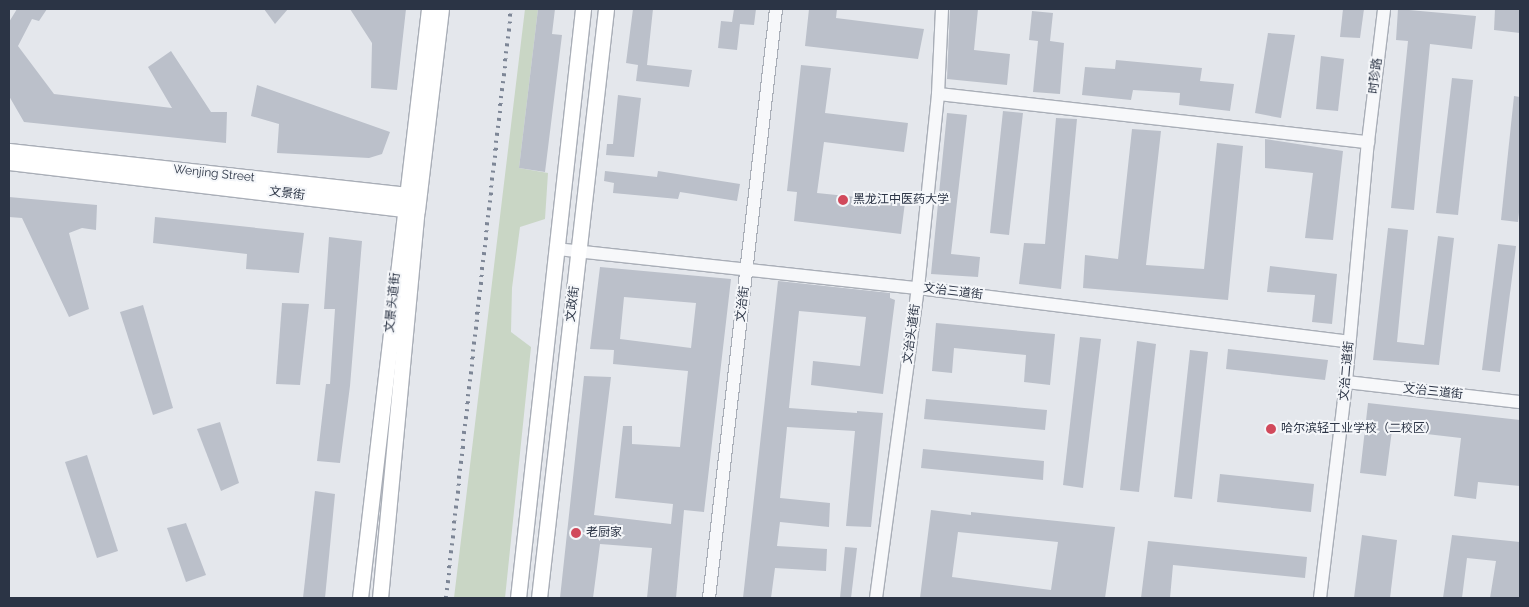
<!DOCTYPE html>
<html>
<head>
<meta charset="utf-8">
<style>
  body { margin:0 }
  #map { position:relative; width:1529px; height:607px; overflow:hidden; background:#e4e7ec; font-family:Raleway,"Noto Sans SC",sans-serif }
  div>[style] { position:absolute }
  .green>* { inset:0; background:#c9d6c5 }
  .building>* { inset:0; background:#bbc0ca }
  .roads { filter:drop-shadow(1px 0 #a9aeb7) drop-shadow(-1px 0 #a9aeb7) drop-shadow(0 1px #a9aeb7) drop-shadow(0 -1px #a9aeb7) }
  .minor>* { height:12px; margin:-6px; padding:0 6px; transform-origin:6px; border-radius:6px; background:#f7f8fa }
  .major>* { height:15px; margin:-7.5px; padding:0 7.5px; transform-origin:7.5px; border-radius:7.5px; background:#fff }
  .rail>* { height:4px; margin-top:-2px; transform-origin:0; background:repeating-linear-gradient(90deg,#7d8696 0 2.5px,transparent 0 7.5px) }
  .dots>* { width:14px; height:14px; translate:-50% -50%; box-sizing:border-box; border:2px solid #f4f6f9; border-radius:50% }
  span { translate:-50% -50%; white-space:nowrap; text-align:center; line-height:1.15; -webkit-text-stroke:4px #f4f6f9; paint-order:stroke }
  .street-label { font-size:12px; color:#2b3445 }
  .poi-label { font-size:12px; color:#2b3445 }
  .left { translate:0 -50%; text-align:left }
  .frame { position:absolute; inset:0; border:10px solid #2b3445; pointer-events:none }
</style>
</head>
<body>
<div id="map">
  <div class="green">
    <div style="clip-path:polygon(525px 9px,538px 9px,519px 168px,548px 173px,545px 219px,520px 227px,512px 288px,511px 332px,531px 347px,505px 598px,454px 598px)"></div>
  </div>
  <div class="building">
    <div style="clip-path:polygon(17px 9px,47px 9px,39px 21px,32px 19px,18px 46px,54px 94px,172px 108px,148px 67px,171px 51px,211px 112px,227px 112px,226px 143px,24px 122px,9px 96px,9px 22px)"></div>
    <div style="clip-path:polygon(264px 9px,288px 9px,275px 24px)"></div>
    <div style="clip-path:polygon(350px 9px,406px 9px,397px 90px,371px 88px,372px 43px)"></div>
    <div style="clip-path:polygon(538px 9px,555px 9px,552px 34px,562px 35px,545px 172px,519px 168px)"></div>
    <div style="clip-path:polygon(633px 9px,653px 9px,647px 65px,692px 70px,689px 87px,636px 81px,638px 65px,626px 63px)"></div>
    <div style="clip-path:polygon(734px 9px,756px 9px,754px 25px,740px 24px,737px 50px,718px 48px,721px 21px,732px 22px)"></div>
    <div style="clip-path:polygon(809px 9px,837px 9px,836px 18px,924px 29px,918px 59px,805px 46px)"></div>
    <div style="clip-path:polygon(950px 9px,978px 9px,974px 50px,1010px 54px,1007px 85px,947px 79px)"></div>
    <div style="clip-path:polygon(1343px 9px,1364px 9px,1360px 38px,1340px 37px)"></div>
    <div style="clip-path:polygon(1398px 9px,1476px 16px,1472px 49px,1430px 44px,1414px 210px,1391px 208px,1408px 41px,1396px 40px)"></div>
    <div style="clip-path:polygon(1495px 9px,1520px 9px,1520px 33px,1494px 30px)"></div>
    <div style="clip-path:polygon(1032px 11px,1053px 13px,1050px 41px,1064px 43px,1060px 94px,1033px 92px,1038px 41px,1029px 40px)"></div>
    <div style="clip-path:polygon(1268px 33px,1295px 35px,1281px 118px,1255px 113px)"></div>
    <div style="clip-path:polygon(1321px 56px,1344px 59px,1338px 111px,1316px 109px)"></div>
    <div style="clip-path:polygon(1116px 60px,1202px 68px,1200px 81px,1234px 84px,1230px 111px,1179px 105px,1180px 93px,1133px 90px,1131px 100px,1082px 95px,1085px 67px,1115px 69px)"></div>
    <div style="clip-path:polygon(801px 65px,831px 68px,825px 113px,908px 123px,904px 152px,824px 142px,817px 193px,905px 202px,901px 234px,794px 221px,797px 192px,787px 191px)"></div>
    <div style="clip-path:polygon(1452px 78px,1473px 80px,1458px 215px,1436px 213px)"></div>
    <div style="clip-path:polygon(257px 85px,390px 132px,382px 154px,369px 158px,277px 153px,279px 124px,251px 116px)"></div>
    <div style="clip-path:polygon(618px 95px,641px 98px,634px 157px,606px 155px,607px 144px,613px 144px)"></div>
    <div style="clip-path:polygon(1514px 96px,1520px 97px,1520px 203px,1518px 222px,1501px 220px)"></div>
    <div style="clip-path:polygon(1003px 111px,1023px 113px,1009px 235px,990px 233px)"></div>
    <div style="clip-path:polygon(947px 113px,967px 115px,951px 254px,980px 257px,978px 277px,931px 274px)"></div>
    <div style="clip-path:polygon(1056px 118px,1077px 119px,1061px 289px,1019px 284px,1024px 243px,1045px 244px)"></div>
    <div style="clip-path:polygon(1132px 129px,1161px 131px,1146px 265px,1204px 269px,1217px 143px,1243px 146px,1228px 300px,1083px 288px,1085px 255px,1118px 259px)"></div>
    <div style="clip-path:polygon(1265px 139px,1343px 151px,1333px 240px,1305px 238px,1313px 173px,1265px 168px)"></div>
    <div style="clip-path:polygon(605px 171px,657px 177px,658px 171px,740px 184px,737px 201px,680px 192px,678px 199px,613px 193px,614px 183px,604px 181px)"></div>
    <div style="clip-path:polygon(9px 197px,97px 205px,96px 230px,82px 228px,69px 233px,89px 309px,69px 317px,22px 218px,9px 217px)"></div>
    <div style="clip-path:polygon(155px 217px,304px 233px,299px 273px,246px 269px,247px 254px,153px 243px)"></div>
    <div style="clip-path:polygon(1388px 228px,1408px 230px,1397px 342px,1424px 345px,1438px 236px,1454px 238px,1439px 365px,1373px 360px)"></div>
    <div style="clip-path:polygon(329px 237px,362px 241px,350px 386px,340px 463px,317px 461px,326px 384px,330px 384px,335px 309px,324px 309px)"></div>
    <div style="clip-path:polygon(1498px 244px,1516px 246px,1500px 372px,1482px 370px)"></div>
    <div style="clip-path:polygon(1270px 266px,1337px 274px,1332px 324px,1312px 322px,1315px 295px,1267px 292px)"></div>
    <div style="clip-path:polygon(evenodd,600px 267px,731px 279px,704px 512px,684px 510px,676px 598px,647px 598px,652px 548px,600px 544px,593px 598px,560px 598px,584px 376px,611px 377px,594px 515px,671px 524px,673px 504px,615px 498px,623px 426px,632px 426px,632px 444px,680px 447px,688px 371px,613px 364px,614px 350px,590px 349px,600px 267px,624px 297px,696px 303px,691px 348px,620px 339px,624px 297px)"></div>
    <div style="clip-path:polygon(778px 281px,890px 293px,890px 298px,895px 300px,883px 394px,811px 385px,813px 361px,860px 366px,866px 317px,799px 311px,789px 408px,857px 413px,857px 411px,883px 413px,871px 527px,846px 526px,855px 431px,787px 427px,780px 498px,830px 503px,829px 527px,780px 522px,777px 546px,827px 549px,826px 571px,775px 568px,771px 598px,743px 598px)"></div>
    <div style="clip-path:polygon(282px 303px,309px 304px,300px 385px,276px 384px)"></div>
    <div style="clip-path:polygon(143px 305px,173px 408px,153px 415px,120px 312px)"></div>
    <div style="clip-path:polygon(936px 323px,1055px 334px,1050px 385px,1024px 382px,1026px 355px,954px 348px,952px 373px,932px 371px)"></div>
    <div style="clip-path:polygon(1080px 337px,1101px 339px,1083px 488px,1063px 485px)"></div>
    <div style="clip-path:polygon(1137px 341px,1156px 344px,1139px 492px,1120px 490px)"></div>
    <div style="clip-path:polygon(1228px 349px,1328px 360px,1325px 380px,1226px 369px)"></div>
    <div style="clip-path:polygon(1190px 350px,1208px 352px,1192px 499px,1174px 497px)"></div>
    <div style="clip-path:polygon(926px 399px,1047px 410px,1045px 430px,924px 419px)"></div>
    <div style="clip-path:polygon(1368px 403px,1520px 420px,1520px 486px,1478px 482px,1476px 499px,1454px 496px,1461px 438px,1392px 430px,1386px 476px,1360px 473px)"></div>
    <div style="clip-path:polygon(220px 422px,239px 483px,221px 491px,197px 429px)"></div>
    <div style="clip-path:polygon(923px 449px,1044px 461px,1043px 480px,921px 468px)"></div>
    <div style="clip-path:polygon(87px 455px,118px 551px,97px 558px,65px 462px)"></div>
    <div style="clip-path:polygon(1220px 474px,1314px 484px,1311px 512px,1217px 502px)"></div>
    <div style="clip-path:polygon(315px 491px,335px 494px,325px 598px,303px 598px)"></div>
    <div style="clip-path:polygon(evenodd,931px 510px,971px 515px,971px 512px,1115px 527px,1105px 598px,920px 598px,931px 510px,958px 532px,1058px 542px,1051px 590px,952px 577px,958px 532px)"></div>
    <div style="clip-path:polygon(186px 523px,206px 575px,186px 582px,167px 528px)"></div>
    <div style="clip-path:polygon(1362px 535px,1397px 540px,1390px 598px,1354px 598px)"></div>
    <div style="clip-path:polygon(1452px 535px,1520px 542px,1520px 598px,1490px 598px,1496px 561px,1467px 558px,1462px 598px,1443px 598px)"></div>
    <div style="clip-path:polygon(1148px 541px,1307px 557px,1305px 578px,1173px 565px,1170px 598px,1141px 598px)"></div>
    <div style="clip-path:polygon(845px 547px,857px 548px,851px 598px,840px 598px)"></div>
  </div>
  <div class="roads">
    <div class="minor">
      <div style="left:938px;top:94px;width:433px;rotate:6.4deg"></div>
      <div style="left:557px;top:249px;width:363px;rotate:6.2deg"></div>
      <div style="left:918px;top:288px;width:434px;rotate:7.1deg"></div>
      <div style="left:1346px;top:382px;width:175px;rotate:6.6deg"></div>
      <div style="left:709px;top:598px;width:593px;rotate:-83.51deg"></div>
      <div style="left:876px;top:598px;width:313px;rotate:-82.3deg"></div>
      <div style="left:918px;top:288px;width:195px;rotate:-84.1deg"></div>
      <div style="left:938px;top:94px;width:85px;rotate:-87.3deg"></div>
      <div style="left:1320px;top:598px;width:218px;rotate:-83.1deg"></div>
      <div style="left:1346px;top:382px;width:241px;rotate:-84.8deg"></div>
      <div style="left:1368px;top:142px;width:134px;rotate:-83.1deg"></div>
    </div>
    <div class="major">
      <div style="left:9px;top:151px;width:408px;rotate:6.3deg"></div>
      <div style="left:9px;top:162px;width:408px;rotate:6.8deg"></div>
      <div style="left:360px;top:598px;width:593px;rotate:-83.32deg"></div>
      <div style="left:380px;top:598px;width:390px;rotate:-84.6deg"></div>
      <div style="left:417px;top:210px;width:202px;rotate:-83.2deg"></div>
      <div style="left:518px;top:598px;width:593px;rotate:-83.7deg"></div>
      <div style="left:539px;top:598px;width:593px;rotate:-83.51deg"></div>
    </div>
  </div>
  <div class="rail">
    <div style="left:446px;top:598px;width:593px;rotate:-83.7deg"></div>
  </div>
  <div class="dots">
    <div style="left:843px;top:200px;background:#d1495b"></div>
    <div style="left:1271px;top:429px;background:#d1495b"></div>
    <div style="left:576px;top:533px;background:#d1495b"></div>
  </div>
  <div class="street-label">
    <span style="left:1376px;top:76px;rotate:-83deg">时珍路</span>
    <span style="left:214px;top:174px;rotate:6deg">Wenjing Street</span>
    <span style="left:287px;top:194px;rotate:7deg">文景街</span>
    <span style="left:953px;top:292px;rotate:7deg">文治三道街</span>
    <span style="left:393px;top:303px;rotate:-84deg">文景头道街</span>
    <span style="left:573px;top:304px;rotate:-83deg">文政街</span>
    <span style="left:743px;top:304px;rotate:-83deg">文治街</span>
    <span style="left:912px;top:334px;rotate:-82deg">文治头道街</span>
    <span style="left:1347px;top:371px;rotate:-85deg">文治二道街</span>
    <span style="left:1433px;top:392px;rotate:6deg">文治三道街</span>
  </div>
  <div class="poi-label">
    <span class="left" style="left:853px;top:200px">黑龙江中医药大学</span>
    <span class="left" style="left:1281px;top:429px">哈尔滨轻工业学校（二校区）</span>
    <span class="left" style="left:586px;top:533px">老厨家</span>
  </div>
  <div class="frame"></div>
</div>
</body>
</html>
